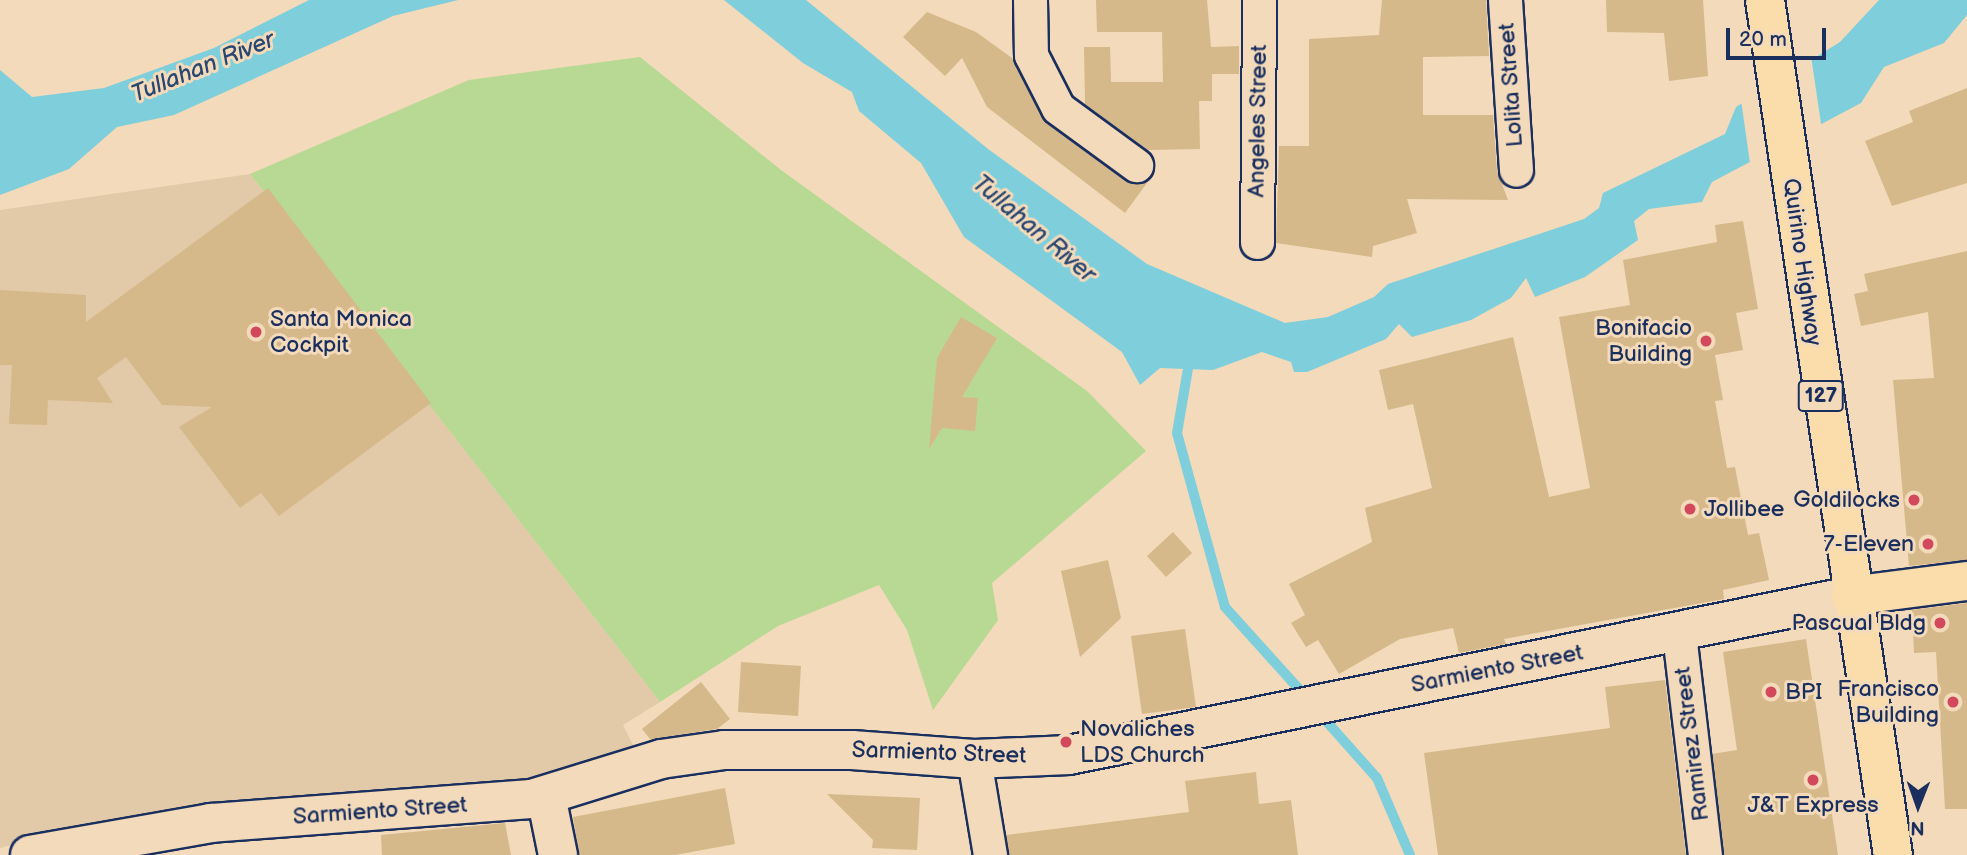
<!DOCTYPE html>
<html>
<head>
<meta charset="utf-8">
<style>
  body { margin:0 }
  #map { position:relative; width:1967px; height:855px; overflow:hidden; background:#f2daba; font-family:"Balsamiq Sans",sans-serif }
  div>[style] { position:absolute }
  .built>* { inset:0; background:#e2caa9 }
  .green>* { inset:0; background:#b7d993 }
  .water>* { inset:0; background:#7fcedb }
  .pier>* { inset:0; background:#f2daba }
  .stream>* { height:10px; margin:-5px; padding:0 5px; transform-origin:5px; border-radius:5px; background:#7fcedb }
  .building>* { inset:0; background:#d6b98a }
  .roads { filter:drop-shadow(2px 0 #1b2f5e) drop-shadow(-2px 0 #1b2f5e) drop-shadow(0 2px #1b2f5e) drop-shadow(0 -2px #1b2f5e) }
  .minor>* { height:33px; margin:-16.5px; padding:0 16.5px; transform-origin:16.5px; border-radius:16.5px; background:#f2daba }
  .tertiary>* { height:38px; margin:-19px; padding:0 19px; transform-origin:19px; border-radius:19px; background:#f2daba }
  .primary>* { height:38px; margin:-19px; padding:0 19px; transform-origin:19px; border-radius:19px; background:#fbddab }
  .dots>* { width:19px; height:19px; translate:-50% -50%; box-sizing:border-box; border:4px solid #f2daba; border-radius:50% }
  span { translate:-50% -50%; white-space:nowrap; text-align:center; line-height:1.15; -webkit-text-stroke:6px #f2daba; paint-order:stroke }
  .shield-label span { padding:2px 5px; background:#f2daba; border:2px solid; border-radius:5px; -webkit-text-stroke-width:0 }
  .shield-label { font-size:21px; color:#1b2f5e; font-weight:700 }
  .street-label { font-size:23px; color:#1b2f5e }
  .poi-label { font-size:23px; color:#1b2f5e }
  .left { translate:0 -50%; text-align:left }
  .right { translate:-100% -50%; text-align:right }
  .water-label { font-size:24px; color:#2a4771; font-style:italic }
  .north { position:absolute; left:1883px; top:771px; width:70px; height:70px; -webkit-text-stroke:5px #f2daba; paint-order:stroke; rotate:181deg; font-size:19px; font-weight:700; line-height:28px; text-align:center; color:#1b2f5e }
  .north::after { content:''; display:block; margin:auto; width:24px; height:32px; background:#1b2f5e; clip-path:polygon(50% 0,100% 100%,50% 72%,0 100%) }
  .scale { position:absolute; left:1726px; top:28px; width:100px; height:32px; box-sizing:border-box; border:4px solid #1b2f5e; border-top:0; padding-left:9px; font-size:21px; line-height:24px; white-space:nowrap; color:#1b2f5e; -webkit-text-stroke:5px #f2daba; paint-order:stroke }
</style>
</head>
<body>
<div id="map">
  <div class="built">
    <div style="clip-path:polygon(250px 174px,660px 702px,623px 725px,640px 759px,526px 795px,87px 826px,0 848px,0 210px)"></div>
  </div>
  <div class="green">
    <div style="clip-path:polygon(640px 57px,781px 170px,1087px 391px,1146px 451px,992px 583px,998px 620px,933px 710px,907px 630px,879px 585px,778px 626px,660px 702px,250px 174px,469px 80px)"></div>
  </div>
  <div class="water">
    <div style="clip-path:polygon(309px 0,458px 0,393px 16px,174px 115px,117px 127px,69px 169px,0 195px,0 70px,32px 97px,104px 88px,214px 48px)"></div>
    <div style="clip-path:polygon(724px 0,806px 0,988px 149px,1147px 264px,1285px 323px,1328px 317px,1374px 297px,1388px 284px,1584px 219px,1599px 208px,1603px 193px,1725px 134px,1736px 107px,1840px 42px,1879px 0,1967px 0,1967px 15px,1944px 43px,1884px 67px,1861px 103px,1712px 182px,1702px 202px,1649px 209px,1634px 221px,1638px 240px,1585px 277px,1535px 297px,1526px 278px,1511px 298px,1471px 320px,1412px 337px,1399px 324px,1386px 339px,1307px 372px,1294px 372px,1291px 362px,1262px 352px,1213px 370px,1160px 368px,1140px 385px,1122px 352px,964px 237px,921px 163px,859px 111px,852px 92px,803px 63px)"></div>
  </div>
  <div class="pier">
    <div style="clip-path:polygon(1811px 56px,1822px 130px,1751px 170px,1741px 100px)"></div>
  </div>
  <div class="stream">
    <div style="left:1190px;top:357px;width:77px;rotate:99.7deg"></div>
    <div style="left:1177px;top:433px;width:180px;rotate:74.6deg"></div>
    <div style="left:1225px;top:607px;width:120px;rotate:48deg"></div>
    <div style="left:1319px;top:713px;width:87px;rotate:48.3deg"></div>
    <div style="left:1377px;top:778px;width:84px;rotate:66.8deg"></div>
  </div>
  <div class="building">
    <div style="clip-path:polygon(1096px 0,1207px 0,1211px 47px,1239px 46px,1239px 74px,1212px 74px,1212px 101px,1199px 101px,1200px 149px,1148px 150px,1085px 104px,1084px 47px,1110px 47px,1111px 82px,1163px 82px,1162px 32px,1097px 32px)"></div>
    <div style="clip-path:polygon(1382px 0,1486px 0,1489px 56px,1423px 57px,1423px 115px,1493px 115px,1497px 171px,1508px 200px,1407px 199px,1417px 233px,1373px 246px,1372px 257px,1276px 243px,1279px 146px,1309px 146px,1309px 39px,1379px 35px)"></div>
    <div style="clip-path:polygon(1606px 0,1703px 0,1708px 76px,1669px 81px,1664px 33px,1607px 32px)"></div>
    <div style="clip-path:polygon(927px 12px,976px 32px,1012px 58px,1046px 123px,1125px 181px,1147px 183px,1125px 213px,987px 107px,962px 58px,945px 76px,903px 37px)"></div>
    <div style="clip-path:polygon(1967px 88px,1967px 183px,1892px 206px,1865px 141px,1913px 122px,1909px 111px)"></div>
    <div style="clip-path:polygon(268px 188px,431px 403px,279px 516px,261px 493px,240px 508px,179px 427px,212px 407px,162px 405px,126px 357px,97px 378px,113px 403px,48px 400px,47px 425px,9px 424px,12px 365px,0 365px,0 290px,86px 295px,86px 322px)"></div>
    <div style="clip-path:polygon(1743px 221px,1758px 309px,1736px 313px,1743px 350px,1715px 355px,1723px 400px,1715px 401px,1727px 468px,1735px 467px,1748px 535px,1759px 533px,1769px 580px,1723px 590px,1724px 599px,1504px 639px,1506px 644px,1459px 653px,1453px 628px,1400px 639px,1339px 674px,1318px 640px,1306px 647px,1291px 623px,1305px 615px,1289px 584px,1372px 542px,1365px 508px,1432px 488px,1413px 404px,1388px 410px,1379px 370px,1513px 337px,1549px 497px,1590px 488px,1559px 317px,1630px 305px,1623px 260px,1717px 242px,1715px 225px)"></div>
    <div style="clip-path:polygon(1967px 251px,1967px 560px,1909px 566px,1893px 380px,1934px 378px,1928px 312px,1861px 326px,1854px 294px,1868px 291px,1864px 274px)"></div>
    <div style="clip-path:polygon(961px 317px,997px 338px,962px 397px,978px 398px,975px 431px,942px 428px,929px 449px,937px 358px)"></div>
    <div style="clip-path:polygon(1173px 532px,1192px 553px,1166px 577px,1147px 556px)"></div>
    <div style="clip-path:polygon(1108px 560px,1121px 618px,1080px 657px,1061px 571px)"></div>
    <div style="clip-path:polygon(1967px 603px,1967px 809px,1945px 809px,1936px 652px,1914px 653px,1912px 610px)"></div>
    <div style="clip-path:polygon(1185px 629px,1196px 707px,1142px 714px,1131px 636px)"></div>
    <div style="clip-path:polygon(1806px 639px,1838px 855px,1724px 855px,1712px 754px,1737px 750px,1723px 652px)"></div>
    <div style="clip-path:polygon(741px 662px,801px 666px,798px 716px,738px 712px)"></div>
    <div style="clip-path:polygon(1665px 680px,1686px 855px,1438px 855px,1424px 753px,1610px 728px,1605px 687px)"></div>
    <div style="clip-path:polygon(701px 682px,730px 719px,717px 729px,650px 739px,642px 729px)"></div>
    <div style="clip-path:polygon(1256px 772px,1259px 804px,1291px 800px,1298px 855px,1009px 855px,1006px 835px,1189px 812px,1185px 781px)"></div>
    <div style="clip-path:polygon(725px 788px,735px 844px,675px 855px,579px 855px,573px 817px)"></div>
    <div style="clip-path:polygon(827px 794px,920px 798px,917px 850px,872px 848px,873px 840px)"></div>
    <div style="clip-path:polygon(505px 823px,511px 855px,382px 855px,381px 835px)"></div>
  </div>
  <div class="roads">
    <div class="minor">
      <div style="left:1030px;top:0;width:55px;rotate:89deg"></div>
      <div style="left:1031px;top:55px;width:59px;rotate:63deg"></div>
      <div style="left:1058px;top:108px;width:97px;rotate:36.2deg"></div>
      <div style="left:1505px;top:0;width:170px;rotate:86.3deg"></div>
      <div style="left:1257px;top:242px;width:242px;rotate:-89.5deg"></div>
      <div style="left:1679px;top:634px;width:223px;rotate:83.3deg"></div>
      <div style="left:974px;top:759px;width:97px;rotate:80.5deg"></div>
    </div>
    <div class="tertiary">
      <div style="left:546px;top:796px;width:60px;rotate:78.5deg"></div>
      <div style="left:30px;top:855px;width:184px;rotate:-10deg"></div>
      <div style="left:211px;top:823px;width:322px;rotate:-4.3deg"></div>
      <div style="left:532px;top:799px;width:135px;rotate:-17.2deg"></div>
      <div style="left:661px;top:759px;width:64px;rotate:-8.1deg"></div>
      <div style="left:724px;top:750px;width:128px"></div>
      <div style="left:852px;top:750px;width:122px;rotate:4.2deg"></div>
      <div style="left:974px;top:759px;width:95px;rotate:-2.4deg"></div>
      <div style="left:1069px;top:755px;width:798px;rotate:-11.49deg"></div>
    </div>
    <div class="primary">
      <div style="left:1765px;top:0;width:865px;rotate:81.49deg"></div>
      <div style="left:1851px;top:596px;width:117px;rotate:-7.4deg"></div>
    </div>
  </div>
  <div class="dots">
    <div style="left:256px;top:332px;background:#d1495b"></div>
    <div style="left:1706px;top:341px;background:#d1495b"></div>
    <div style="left:1914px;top:500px;background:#d1495b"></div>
    <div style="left:1690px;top:509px;background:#d1495b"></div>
    <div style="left:1928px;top:544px;background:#d1495b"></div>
    <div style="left:1940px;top:623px;background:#d1495b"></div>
    <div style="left:1771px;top:692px;background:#d1495b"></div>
    <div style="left:1953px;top:702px;background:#d1495b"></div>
    <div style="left:1066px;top:742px;background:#d1495b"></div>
    <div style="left:1813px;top:780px;background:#d1495b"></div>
  </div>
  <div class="shield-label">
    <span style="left:1821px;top:396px">127</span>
  </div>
  <div class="street-label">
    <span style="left:1511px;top:85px;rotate:-94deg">Lolita Street</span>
    <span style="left:1258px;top:121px;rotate:-89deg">Angeles Street</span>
    <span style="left:1802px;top:262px;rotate:82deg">Quirino Highway</span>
    <span style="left:1497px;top:669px;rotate:-11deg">Sarmiento Street</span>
    <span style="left:1692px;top:744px;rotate:-97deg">Ramirez Street</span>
    <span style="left:939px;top:753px;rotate:2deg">Sarmiento Street</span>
    <span style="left:380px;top:811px;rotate:-4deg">Sarmiento Street</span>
  </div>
  <div class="poi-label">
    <span class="left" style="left:270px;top:332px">Santa Monica<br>Cockpit</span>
    <span class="right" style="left:1692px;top:341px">Bonifacio<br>Building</span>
    <span class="right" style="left:1900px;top:500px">Goldilocks</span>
    <span class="left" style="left:1704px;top:509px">Jollibee</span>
    <span class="right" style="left:1914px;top:544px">7-Eleven</span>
    <span class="right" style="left:1926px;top:623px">Pascual Bldg</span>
    <span class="right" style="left:1939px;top:702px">Francisco<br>Building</span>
    <span class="left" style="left:1785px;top:692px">BPI</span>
    <span class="left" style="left:1080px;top:742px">Novaliches<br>LDS Church</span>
    <span style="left:1813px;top:805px">J&amp;T Express</span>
  </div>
  <div class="water-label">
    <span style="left:203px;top:67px;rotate:-22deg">Tullahan River</span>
    <span style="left:1034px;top:229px;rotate:40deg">Tullahan River</span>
  </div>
  <div class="north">N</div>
  <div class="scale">20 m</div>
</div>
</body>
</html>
